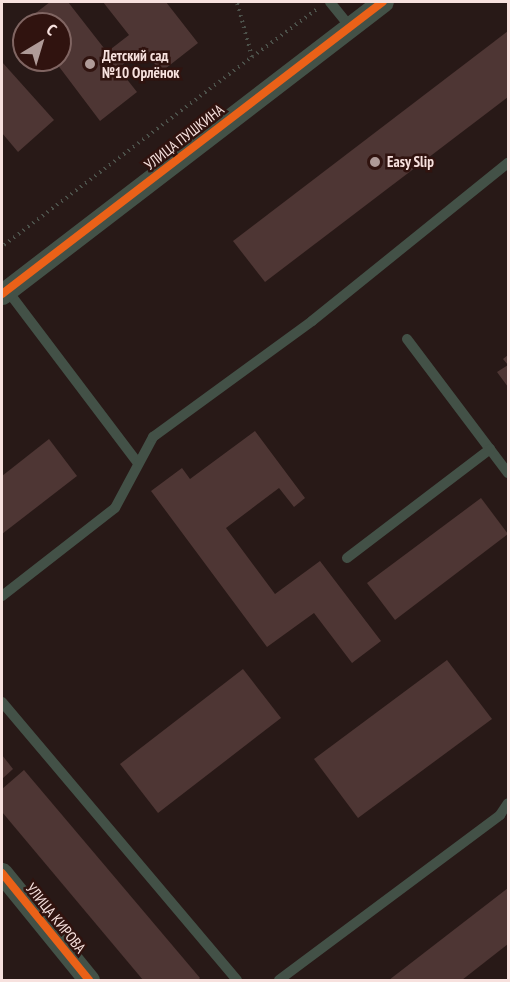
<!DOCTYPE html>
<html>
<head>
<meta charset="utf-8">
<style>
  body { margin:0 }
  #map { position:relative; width:510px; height:982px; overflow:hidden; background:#281917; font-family:"PT Sans Narrow",sans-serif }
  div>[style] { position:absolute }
  .building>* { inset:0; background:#4e3634 }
  .path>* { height:4px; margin-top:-2px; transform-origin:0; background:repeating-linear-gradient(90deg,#4c514a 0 1.5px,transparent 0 6px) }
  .service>* { height:10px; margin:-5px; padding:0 5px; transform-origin:5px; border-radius:5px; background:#435147 }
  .minor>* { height:21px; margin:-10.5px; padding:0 10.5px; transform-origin:10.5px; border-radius:10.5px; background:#435147 }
  .cycleway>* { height:8px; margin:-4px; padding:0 4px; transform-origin:4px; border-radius:4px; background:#ea6118 }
  .dots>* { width:16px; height:16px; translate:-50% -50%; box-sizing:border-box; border:3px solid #30130f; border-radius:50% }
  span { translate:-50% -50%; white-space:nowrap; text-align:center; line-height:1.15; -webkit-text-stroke:5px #30130f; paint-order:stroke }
  .poi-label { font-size:15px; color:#f7e1de; font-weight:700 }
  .left { translate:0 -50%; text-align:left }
  .street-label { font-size:15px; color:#f7e1de }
  .frame { position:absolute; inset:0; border:3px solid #f7e1de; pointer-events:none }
  .north { position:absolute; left:12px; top:12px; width:60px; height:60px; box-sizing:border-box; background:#30130f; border:2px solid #806562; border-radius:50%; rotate:38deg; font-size:16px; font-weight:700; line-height:24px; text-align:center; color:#f7e1de }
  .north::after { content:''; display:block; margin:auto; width:21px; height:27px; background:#af9b98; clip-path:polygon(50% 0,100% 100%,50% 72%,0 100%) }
</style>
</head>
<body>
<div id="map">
  <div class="building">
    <div style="clip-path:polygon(50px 2px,68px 2px,107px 52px,129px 35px,103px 2px,166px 2px,198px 43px,161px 72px,143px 49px,118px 68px,137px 92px,100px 121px,54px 60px,60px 60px,60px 24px,24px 22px)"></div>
    <div style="clip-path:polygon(508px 31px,508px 97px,265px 282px,233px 241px)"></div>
    <div style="clip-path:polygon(2px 62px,54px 120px,18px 152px,2px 133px)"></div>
    <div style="clip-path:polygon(508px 355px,508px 387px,497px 372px,508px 365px,503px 359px)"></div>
    <div style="clip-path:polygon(255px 431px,305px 498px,294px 507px,279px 488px,226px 528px,275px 594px,320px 561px,381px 641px,352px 663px,314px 613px,267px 647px,151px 491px,182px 468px,190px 479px)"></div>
    <div style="clip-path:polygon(49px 439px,77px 476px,2px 534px,2px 476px)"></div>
    <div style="clip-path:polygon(481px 498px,508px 534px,395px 620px,367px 583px)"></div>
    <div style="clip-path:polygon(447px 660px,492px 719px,358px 818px,314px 759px)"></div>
    <div style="clip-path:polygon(243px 669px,281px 718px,158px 813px,120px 764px)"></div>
    <div style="clip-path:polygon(2px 755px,13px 769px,2px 779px)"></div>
    <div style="clip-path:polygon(24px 770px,200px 978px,198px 980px,143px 980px,2px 812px,2px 789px)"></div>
    <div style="clip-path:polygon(508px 888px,508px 944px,462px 980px,389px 980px)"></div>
  </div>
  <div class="path">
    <div style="left:252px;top:57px;width:81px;rotate:-36.4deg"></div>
    <div style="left:4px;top:245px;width:311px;rotate:-37.2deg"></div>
    <div style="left:252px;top:57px;width:57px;rotate:-105.3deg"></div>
  </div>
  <div class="service">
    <div style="left:330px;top:2px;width:32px;rotate:51deg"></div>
    <div style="left:7px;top:290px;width:216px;rotate:52.9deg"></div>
    <div style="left:407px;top:339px;width:168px;rotate:53deg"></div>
    <div style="left:347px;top:558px;width:180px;rotate:-37.3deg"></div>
    <div style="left:2px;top:596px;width:143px;rotate:-37.9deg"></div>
    <div style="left:115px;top:508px;width:81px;rotate:-61.8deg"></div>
    <div style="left:153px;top:437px;width:197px;rotate:-36.1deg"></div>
    <div style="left:312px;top:321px;width:252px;rotate:-38.9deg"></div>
    <div style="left:2px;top:702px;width:364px;rotate:49.8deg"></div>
    <div style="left:279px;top:980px;width:276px;rotate:-36.7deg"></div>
    <div style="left:500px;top:815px;width:14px;rotate:-56deg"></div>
  </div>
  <div class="minor">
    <div style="left:2px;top:294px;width:480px;rotate:-37.5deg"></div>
    <div style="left:2px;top:873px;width:138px;rotate:50.9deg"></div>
  </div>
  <div class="cycleway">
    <div style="left:2px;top:294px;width:480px;rotate:-37.5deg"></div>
    <div style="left:2px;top:873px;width:138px;rotate:50.9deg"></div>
  </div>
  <div class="dots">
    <div style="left:90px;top:64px;background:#af9b98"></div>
    <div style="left:375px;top:162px;background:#af9b98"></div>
  </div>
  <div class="poi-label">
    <span class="left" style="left:102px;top:64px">Детский сад<br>№10 Орлёнок</span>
    <span class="left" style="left:387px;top:162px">Easy Slip</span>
  </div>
  <div class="street-label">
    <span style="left:184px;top:137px;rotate:-38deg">УЛИЦА ПУШКИНА</span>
    <span style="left:56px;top:918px;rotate:51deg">УЛИЦА КИРОВА</span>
  </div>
  <div class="frame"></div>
  <div class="north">С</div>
</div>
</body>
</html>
